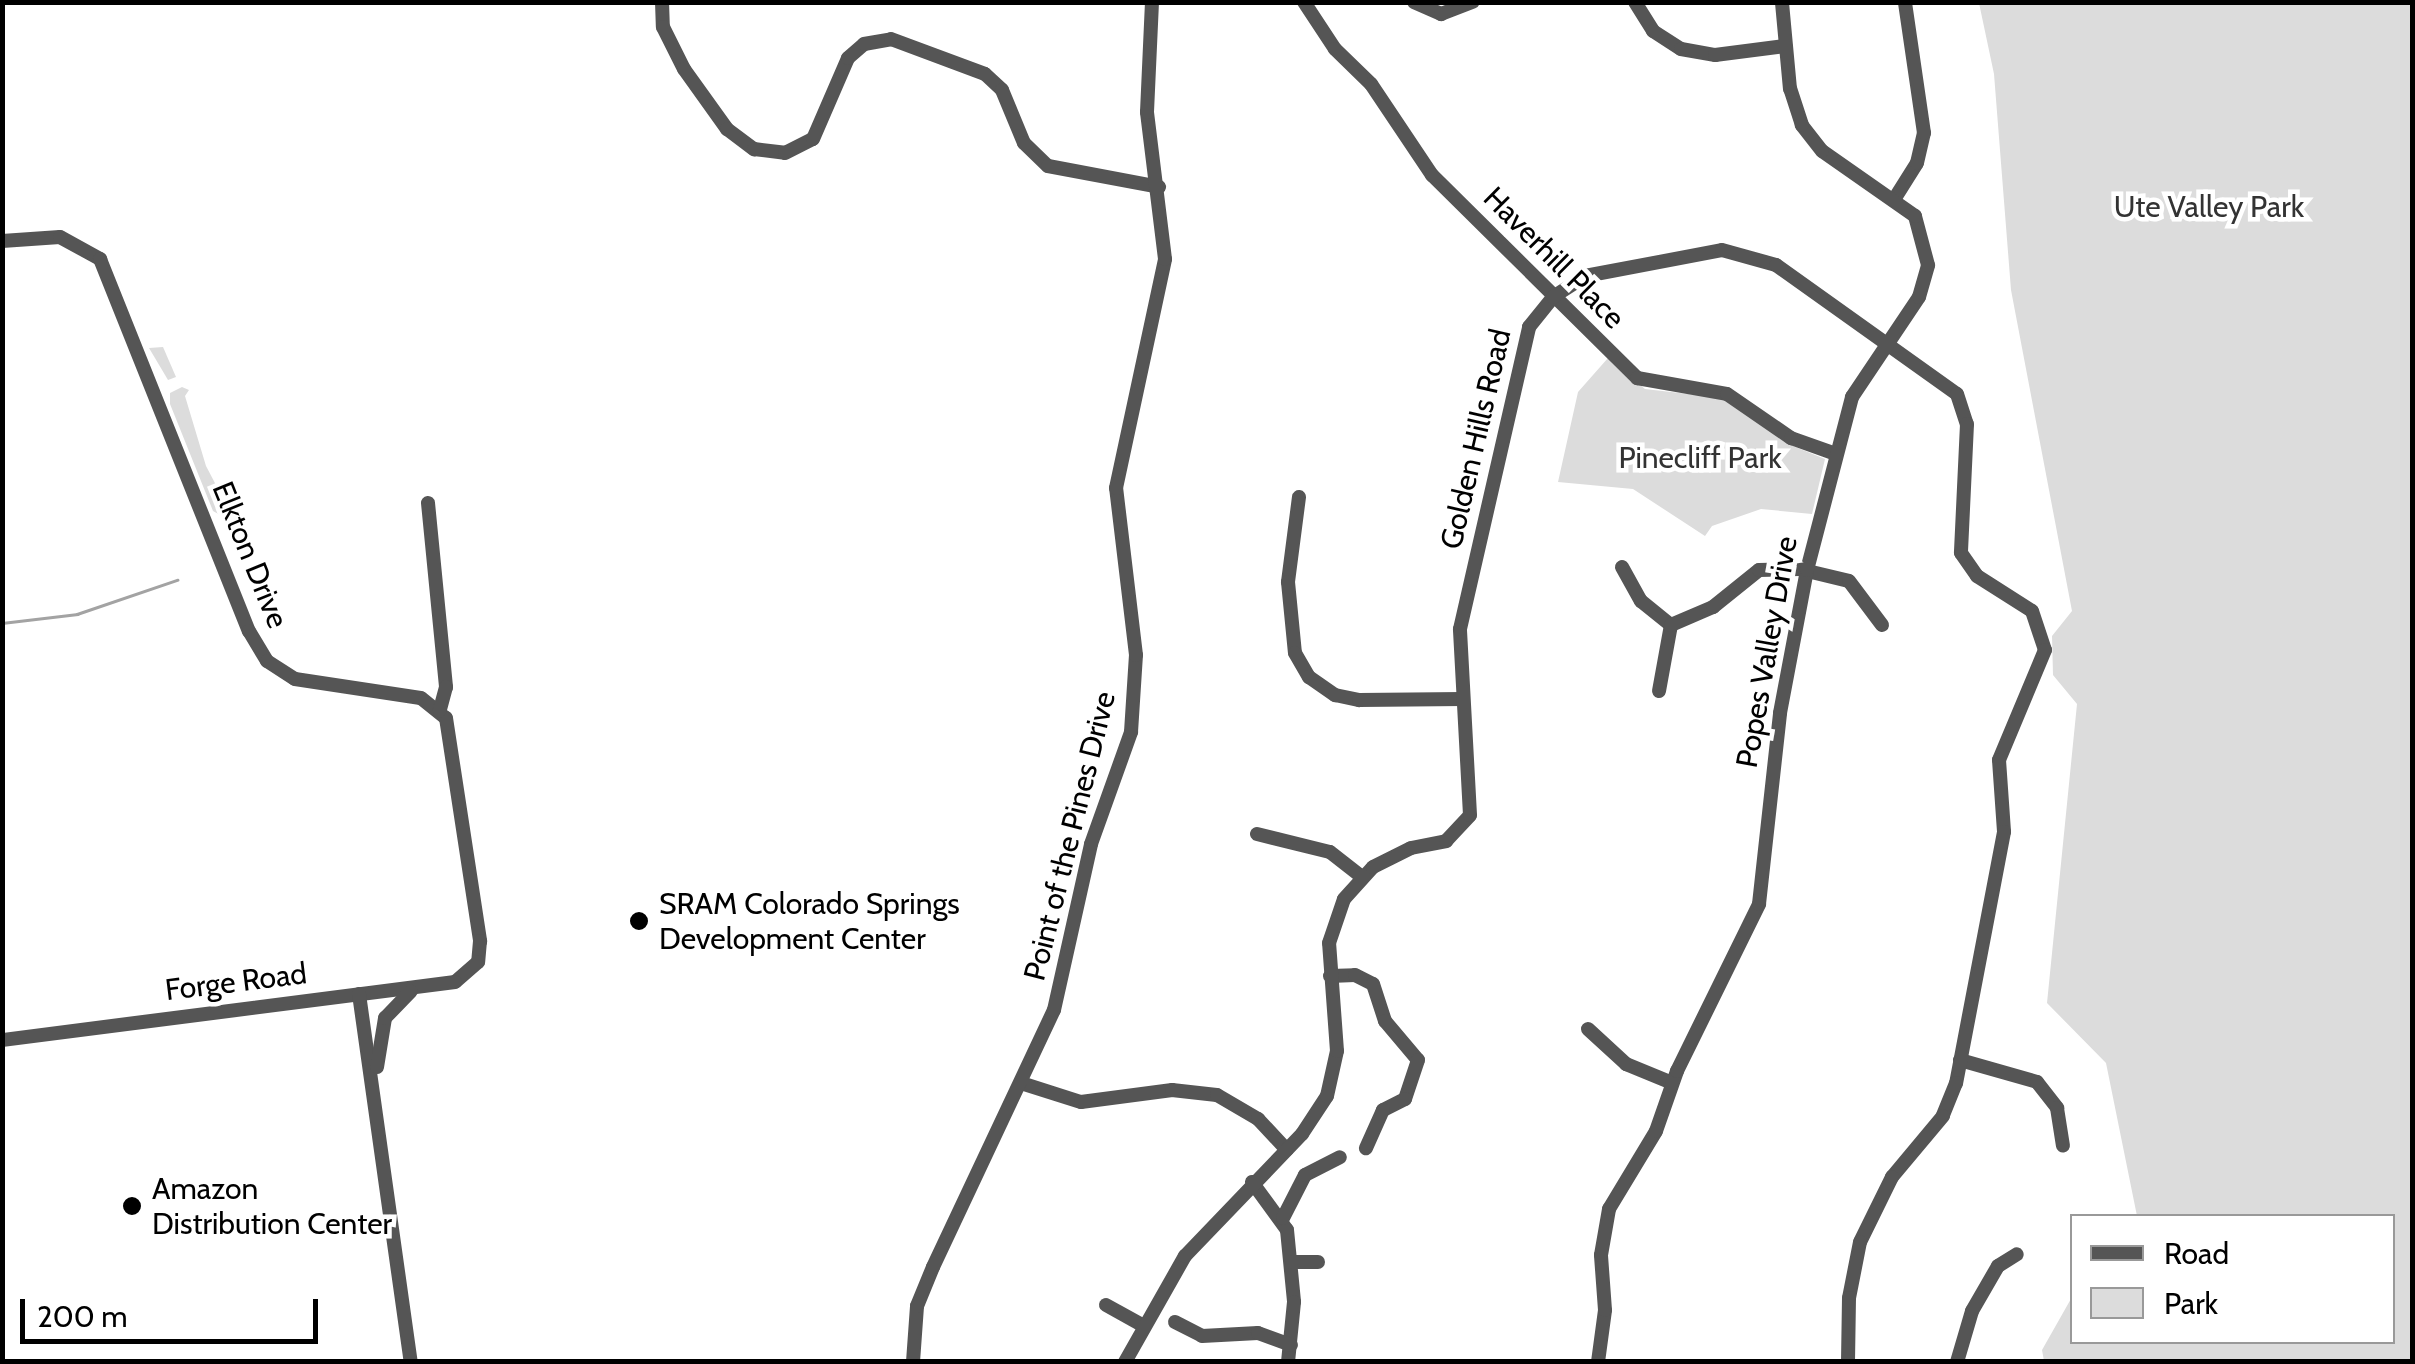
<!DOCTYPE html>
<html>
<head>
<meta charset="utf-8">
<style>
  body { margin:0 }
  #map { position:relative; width:2415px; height:1364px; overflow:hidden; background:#fff; font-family:Cabin,sans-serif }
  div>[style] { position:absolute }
  .green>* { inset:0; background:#dcdcdc }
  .stream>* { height:2.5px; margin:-1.25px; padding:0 1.25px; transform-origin:1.25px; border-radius:1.25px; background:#a3a3a3 }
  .minor>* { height:14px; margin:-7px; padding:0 7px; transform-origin:7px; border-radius:7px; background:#555 }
  .dots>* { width:28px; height:28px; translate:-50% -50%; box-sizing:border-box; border:5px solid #fff; border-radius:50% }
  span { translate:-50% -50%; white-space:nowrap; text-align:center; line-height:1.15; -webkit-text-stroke:9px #fff; paint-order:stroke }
  .park-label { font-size:30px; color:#333 }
  .street-label { font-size:30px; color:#000 }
  .poi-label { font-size:30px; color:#000 }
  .left { translate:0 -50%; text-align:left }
  .frame { position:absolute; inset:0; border:5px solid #000; pointer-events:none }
  .legend { position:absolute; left:2070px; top:1214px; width:325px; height:130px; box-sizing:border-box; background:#fff; border:2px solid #999; margin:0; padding:12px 18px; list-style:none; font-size:30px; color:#000 }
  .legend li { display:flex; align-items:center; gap:20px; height:50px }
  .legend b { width:50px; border:2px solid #999 }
  .scale { position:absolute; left:20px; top:1299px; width:298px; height:45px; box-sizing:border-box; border:5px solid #000; border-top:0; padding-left:12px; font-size:30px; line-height:35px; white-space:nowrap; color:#000; -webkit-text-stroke:8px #fff; paint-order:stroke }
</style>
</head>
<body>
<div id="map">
  <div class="green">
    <div style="clip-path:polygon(1979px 3px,2412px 3px,2412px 1361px,2044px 1361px,2042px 1350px,2072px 1297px,2072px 1342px,2392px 1342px,2392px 1216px,2137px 1216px,2106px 1063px,2047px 1003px,2077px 704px,2053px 675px,2052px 636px,2072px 611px,2011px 290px,1994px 74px)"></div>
    <div style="clip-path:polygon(163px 347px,176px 377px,168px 380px,149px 348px)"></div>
    <div style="clip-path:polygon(1608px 358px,1645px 389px,1723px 398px,1793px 446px,1825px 459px,1812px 514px,1761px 509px,1712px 526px,1705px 536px,1633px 489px,1558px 482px,1578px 392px)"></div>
    <div style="clip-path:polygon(182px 387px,189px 390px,185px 396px,206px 466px,226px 504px,234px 503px,222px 516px,213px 511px,170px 404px,170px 393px)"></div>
  </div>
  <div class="stream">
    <div style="left:2px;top:623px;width:76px;rotate:-6.8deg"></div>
    <div style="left:77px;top:614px;width:106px;rotate:-18.8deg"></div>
  </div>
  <div class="minor">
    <div style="left:662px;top:2px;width:25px;rotate:88deg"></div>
    <div style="left:663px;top:27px;width:47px;rotate:63.4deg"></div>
    <div style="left:684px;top:69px;width:74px;rotate:54.4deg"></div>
    <div style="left:727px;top:129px;width:34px;rotate:37deg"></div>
    <div style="left:754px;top:149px;width:31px;rotate:7deg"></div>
    <div style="left:785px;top:153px;width:31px;rotate:-27deg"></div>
    <div style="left:813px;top:139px;width:88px;rotate:-66.6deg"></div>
    <div style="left:848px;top:58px;width:21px;rotate:-41deg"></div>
    <div style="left:864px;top:44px;width:27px;rotate:-10deg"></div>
    <div style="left:891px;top:39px;width:100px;rotate:20.4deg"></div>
    <div style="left:985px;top:74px;width:23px;rotate:43deg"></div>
    <div style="left:1002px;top:90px;width:57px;rotate:67.5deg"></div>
    <div style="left:1024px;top:143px;width:33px;rotate:44deg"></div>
    <div style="left:1048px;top:166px;width:113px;rotate:10.7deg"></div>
    <div style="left:1304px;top:2px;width:56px;rotate:56.6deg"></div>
    <div style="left:1335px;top:49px;width:50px;rotate:44.2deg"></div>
    <div style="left:1371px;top:84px;width:110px;rotate:56.2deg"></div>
    <div style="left:1432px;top:175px;width:289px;rotate:44.7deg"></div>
    <div style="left:1637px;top:378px;width:91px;rotate:10.1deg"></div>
    <div style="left:1727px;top:394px;width:78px;rotate:34.5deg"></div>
    <div style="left:1791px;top:438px;width:48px;rotate:19.6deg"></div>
    <div style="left:1414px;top:2px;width:30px;rotate:24deg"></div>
    <div style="left:1441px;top:14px;width:34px;rotate:-21deg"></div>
    <div style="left:1635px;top:2px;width:34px;rotate:58deg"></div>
    <div style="left:1653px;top:31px;width:33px;rotate:33deg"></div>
    <div style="left:1681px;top:49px;width:35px;rotate:10deg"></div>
    <div style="left:1715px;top:55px;width:71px;rotate:-7.3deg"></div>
    <div style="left:1895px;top:198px;width:41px;rotate:-57.8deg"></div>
    <div style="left:1917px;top:163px;width:31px;rotate:-77deg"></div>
    <div style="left:1924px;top:133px;width:132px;rotate:-98.3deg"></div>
    <div style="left:2px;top:241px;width:58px;rotate:-3.9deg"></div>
    <div style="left:60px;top:237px;width:46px;rotate:28.8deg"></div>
    <div style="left:100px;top:259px;width:401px;rotate:68.2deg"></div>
    <div style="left:249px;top:631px;width:35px;rotate:59deg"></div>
    <div style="left:267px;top:661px;width:33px;rotate:33deg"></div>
    <div style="left:295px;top:679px;width:127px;rotate:8.6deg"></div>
    <div style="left:421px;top:698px;width:32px;rotate:39deg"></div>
    <div style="left:446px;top:718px;width:226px;rotate:81.3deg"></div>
    <div style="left:480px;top:941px;width:21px;rotate:95deg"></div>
    <div style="left:478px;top:962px;width:30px;rotate:139deg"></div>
    <div style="left:455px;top:982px;width:457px;rotate:172.7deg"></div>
    <div style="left:1299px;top:497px;width:86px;rotate:97.4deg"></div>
    <div style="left:1288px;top:582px;width:71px;rotate:84.4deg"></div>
    <div style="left:1295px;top:653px;width:28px;rotate:60deg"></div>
    <div style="left:1309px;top:677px;width:32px;rotate:35deg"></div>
    <div style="left:1335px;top:695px;width:25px;rotate:12deg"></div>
    <div style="left:1359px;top:700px;width:104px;rotate:-0.6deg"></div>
    <div style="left:428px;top:503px;width:185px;rotate:84.4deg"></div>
    <div style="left:446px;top:687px;width:24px;rotate:105deg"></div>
    <div style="left:1622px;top:567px;width:39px;rotate:61deg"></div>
    <div style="left:1641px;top:601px;width:38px;rotate:39deg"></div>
    <div style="left:1659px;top:691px;width:67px;rotate:-79.7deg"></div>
    <div style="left:1671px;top:625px;width:46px;rotate:-23.2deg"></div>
    <div style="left:1713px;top:607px;width:59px;rotate:-38.8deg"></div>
    <div style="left:1759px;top:570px;width:40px;rotate:-1.4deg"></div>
    <div style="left:1799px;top:569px;width:51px;rotate:13.5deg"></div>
    <div style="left:1849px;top:581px;width:55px;rotate:53.1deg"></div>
    <div style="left:1257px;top:834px;width:75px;rotate:13.9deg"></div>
    <div style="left:1330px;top:852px;width:41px;rotate:38deg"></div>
    <div style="left:1330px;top:976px;width:25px;rotate:-2deg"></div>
    <div style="left:1355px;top:975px;width:20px;rotate:27deg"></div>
    <div style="left:1373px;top:984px;width:39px;rotate:72deg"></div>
    <div style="left:1385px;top:1021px;width:51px;rotate:49.8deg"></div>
    <div style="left:1418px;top:1060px;width:41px;rotate:108.4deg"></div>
    <div style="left:1405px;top:1099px;width:25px;rotate:153deg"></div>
    <div style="left:1383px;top:1110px;width:42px;rotate:114.1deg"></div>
    <div style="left:359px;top:994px;width:372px;rotate:82deg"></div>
    <div style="left:1588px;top:1029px;width:52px;rotate:42.6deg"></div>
    <div style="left:1626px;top:1064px;width:50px;rotate:22.4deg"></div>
    <div style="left:1960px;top:1060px;width:80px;rotate:15.9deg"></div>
    <div style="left:2037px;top:1082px;width:33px;rotate:52deg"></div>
    <div style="left:2057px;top:1108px;width:38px;rotate:81deg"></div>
    <div style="left:377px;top:1067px;width:50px;rotate:-80.7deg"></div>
    <div style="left:385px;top:1018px;width:37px;rotate:-46deg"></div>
    <div style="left:1021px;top:1083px;width:63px;rotate:17.6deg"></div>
    <div style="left:1081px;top:1102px;width:92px;rotate:-7.5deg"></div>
    <div style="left:1172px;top:1090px;width:45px;rotate:6.3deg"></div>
    <div style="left:1217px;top:1095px;width:48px;rotate:30.3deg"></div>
    <div style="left:1258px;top:1119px;width:42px;rotate:46.9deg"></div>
    <div style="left:1252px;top:1182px;width:59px;rotate:53.9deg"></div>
    <div style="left:1287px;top:1230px;width:72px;rotate:84.4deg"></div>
    <div style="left:1294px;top:1302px;width:60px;rotate:95.7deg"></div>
    <div style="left:1283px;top:1218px;width:48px;rotate:-62.9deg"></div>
    <div style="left:1305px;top:1175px;width:39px;rotate:-27deg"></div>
    <div style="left:1292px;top:1262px;width:26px"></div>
    <div style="left:1106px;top:1305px;width:41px;rotate:29.1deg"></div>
    <div style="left:1175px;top:1322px;width:30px;rotate:27deg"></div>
    <div style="left:1202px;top:1336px;width:56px;rotate:-3.1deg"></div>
    <div style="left:1258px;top:1333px;width:35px;rotate:20deg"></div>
    <div style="left:913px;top:1362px;width:56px;rotate:-85.9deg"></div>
    <div style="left:917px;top:1306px;width:42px;rotate:-67.7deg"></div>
    <div style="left:933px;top:1267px;width:284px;rotate:-64.8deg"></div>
    <div style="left:1054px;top:1010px;width:170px;rotate:-77.4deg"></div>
    <div style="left:1091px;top:844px;width:119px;rotate:-70.3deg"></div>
    <div style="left:1131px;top:732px;width:77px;rotate:-86.3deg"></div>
    <div style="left:1136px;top:655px;width:168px;rotate:-96.8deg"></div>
    <div style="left:1116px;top:488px;width:234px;rotate:-77.9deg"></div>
    <div style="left:1165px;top:259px;width:148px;rotate:-97deg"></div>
    <div style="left:1147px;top:112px;width:110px;rotate:-87.4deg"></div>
    <div style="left:1125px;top:1362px;width:122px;rotate:-60.5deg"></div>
    <div style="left:1185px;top:1256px;width:169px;rotate:-46.2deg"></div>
    <div style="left:1302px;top:1134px;width:45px;rotate:-56.7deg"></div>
    <div style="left:1327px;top:1096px;width:46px;rotate:-77.5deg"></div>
    <div style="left:1337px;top:1051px;width:108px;rotate:-94.2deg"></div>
    <div style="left:1329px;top:943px;width:46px;rotate:-71.2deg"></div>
    <div style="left:1344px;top:899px;width:43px;rotate:-47.8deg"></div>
    <div style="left:1373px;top:867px;width:42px;rotate:-26.6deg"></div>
    <div style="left:1411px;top:848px;width:36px;rotate:-11deg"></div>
    <div style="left:1446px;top:841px;width:35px;rotate:-47deg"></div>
    <div style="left:1470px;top:815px;width:186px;rotate:-93.1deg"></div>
    <div style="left:1460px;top:629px;width:310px;rotate:-77.1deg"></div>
    <div style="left:1529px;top:327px;width:38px;rotate:-51deg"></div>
    <div style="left:1553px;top:297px;width:38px;rotate:-33deg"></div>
    <div style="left:1585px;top:276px;width:139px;rotate:-10.7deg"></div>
    <div style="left:1722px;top:250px;width:56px;rotate:15.5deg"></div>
    <div style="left:1776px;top:265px;width:222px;rotate:35.5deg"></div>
    <div style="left:1957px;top:394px;width:32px;rotate:72deg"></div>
    <div style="left:1967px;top:424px;width:129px;rotate:92.7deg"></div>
    <div style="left:1961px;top:553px;width:28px;rotate:55deg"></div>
    <div style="left:1977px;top:576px;width:65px;rotate:32.5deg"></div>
    <div style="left:2032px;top:611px;width:41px;rotate:71.6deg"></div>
    <div style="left:2045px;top:650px;width:119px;rotate:112.7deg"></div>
    <div style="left:1999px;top:760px;width:72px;rotate:86deg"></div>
    <div style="left:2004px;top:832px;width:256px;rotate:100.8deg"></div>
    <div style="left:1956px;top:1083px;width:35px;rotate:112deg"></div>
    <div style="left:1943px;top:1116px;width:80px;rotate:129.9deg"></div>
    <div style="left:1892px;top:1177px;width:72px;rotate:116.2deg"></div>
    <div style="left:1860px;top:1242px;width:57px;rotate:101.1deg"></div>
    <div style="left:1849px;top:1298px;width:64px;rotate:90.9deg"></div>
    <div style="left:1598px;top:1362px;width:52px;rotate:-82.3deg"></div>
    <div style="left:1605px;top:1310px;width:55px;rotate:-94.2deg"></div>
    <div style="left:1601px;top:1255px;width:47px;rotate:-80.1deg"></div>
    <div style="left:1609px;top:1209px;width:91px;rotate:-58.9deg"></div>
    <div style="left:1656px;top:1131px;width:64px;rotate:-70.7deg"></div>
    <div style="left:1677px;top:1071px;width:186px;rotate:-63.8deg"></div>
    <div style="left:1759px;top:904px;width:192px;rotate:-83.7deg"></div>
    <div style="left:1780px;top:713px;width:146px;rotate:-79.3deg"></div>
    <div style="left:1807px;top:570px;width:179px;rotate:-75.4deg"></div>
    <div style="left:1852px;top:397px;width:120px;rotate:-56.2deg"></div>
    <div style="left:1919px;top:297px;width:33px;rotate:-74deg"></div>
    <div style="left:1928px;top:265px;width:51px;rotate:-104.9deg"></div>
    <div style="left:1915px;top:216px;width:113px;rotate:-145deg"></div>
    <div style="left:1822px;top:151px;width:33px;rotate:-128deg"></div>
    <div style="left:1802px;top:125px;width:38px;rotate:-108deg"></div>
    <div style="left:1790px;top:89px;width:87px;rotate:-95.3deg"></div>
    <div style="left:1957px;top:1362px;width:53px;rotate:-73.6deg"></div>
    <div style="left:1972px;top:1311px;width:52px;rotate:-60deg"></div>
    <div style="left:1998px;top:1266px;width:22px;rotate:-32deg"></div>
  </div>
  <div class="dots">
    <div style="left:639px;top:921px;background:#000"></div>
    <div style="left:132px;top:1206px;background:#000"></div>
  </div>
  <div class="park-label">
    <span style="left:2209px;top:207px">Ute Valley Park</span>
    <span style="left:1700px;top:458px">Pinecliff Park</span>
  </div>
  <div class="street-label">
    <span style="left:1554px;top:258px;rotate:45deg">Haverhill Place</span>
    <span style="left:1476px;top:439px;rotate:-77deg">Golden Hills Road</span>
    <span style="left:250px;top:555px;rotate:68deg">Elkton Drive</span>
    <span style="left:1767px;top:652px;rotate:-80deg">Popes Valley Drive</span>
    <span style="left:1070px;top:836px;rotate:-76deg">Point of the Pines Drive</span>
    <span style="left:236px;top:982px;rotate:-7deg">Forge Road</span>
  </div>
  <div class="poi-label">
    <span class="left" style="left:659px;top:921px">SRAM Colorado Springs<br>Development Center</span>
    <span class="left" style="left:152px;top:1206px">Amazon<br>Distribution Center</span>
  </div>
  <div class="frame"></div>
  <ul class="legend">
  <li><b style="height:12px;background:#555"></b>Road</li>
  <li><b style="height:28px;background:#dcdcdc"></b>Park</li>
  </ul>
  <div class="scale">200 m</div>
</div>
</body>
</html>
